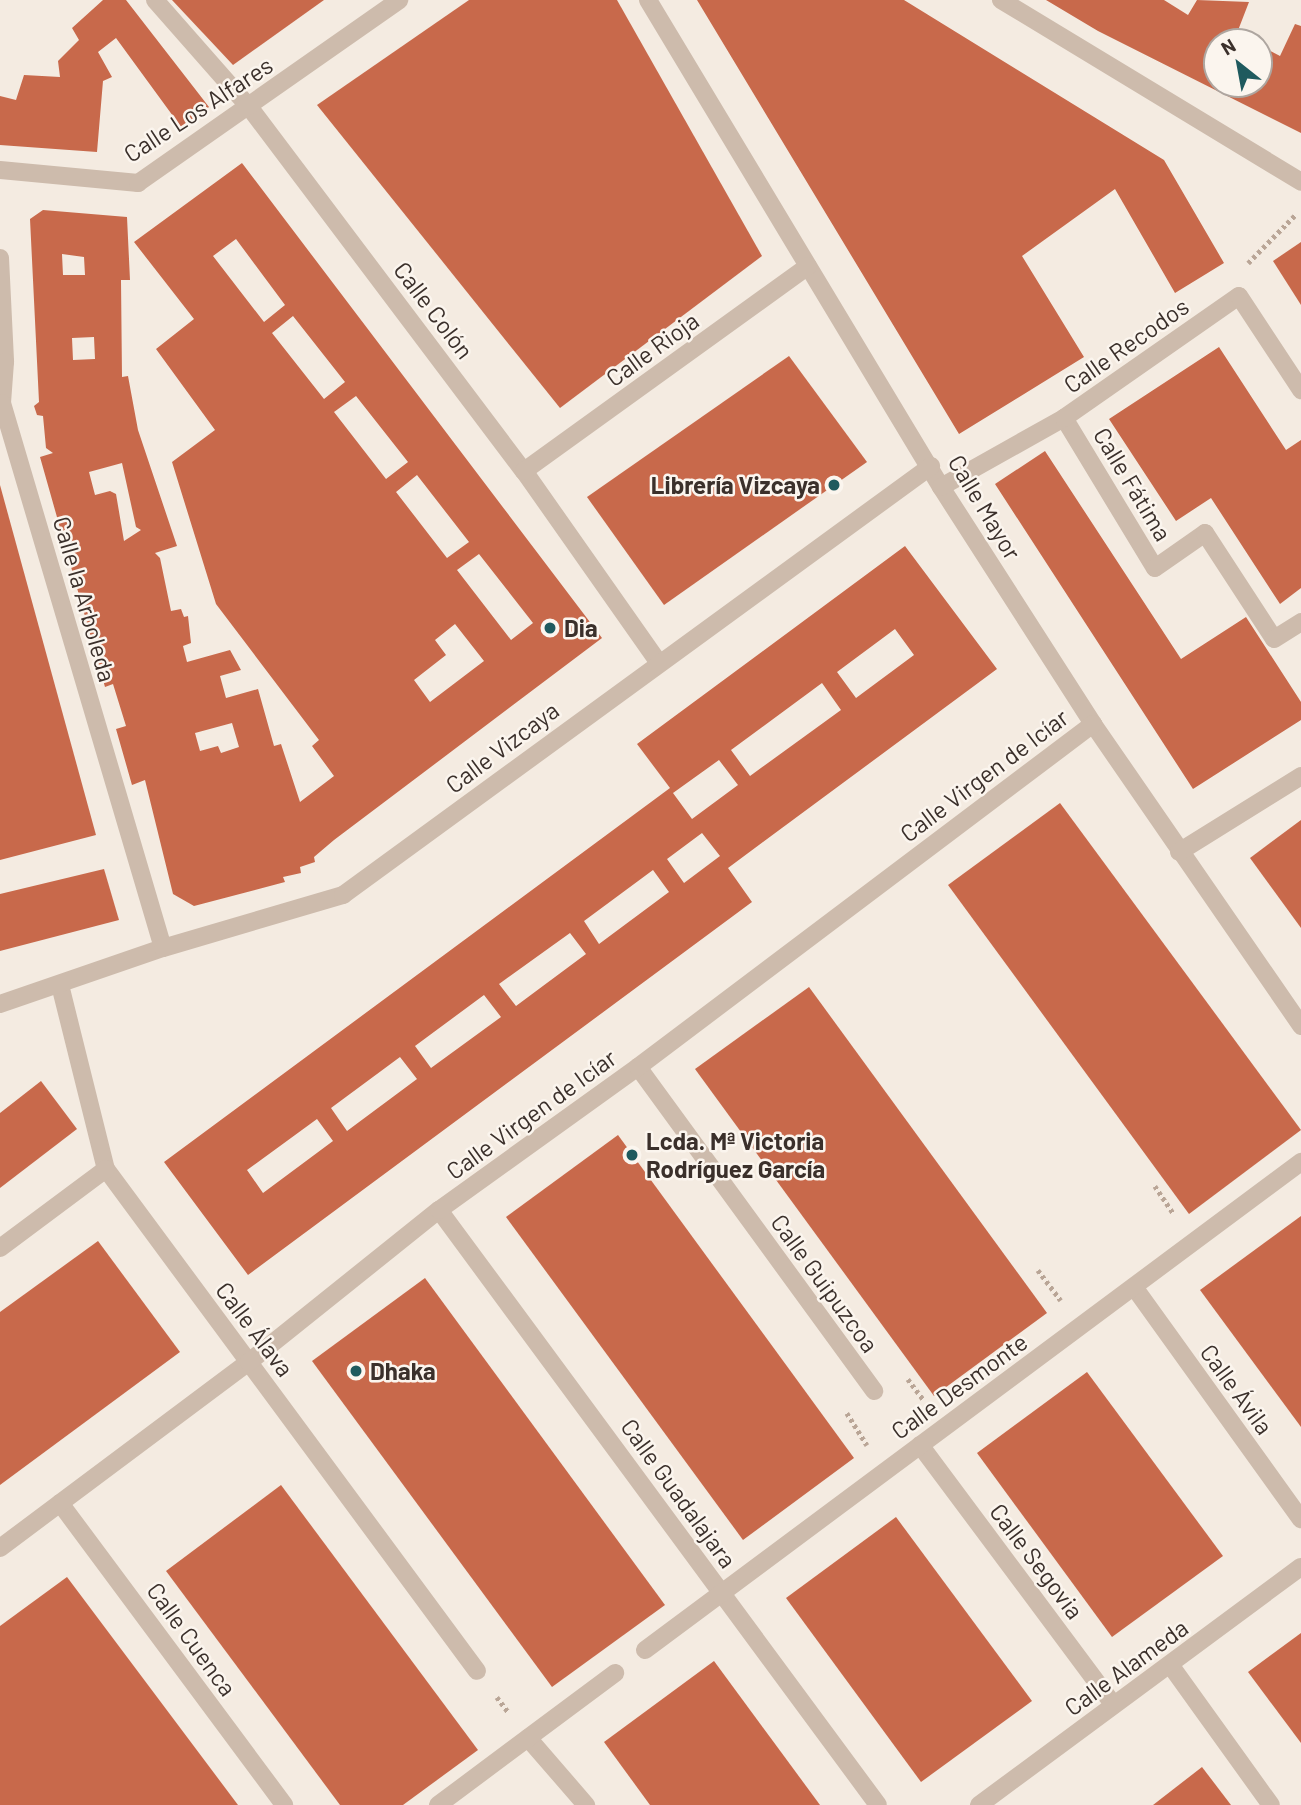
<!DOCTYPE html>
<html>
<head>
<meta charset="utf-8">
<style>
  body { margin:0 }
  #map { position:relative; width:1301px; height:1805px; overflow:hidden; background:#f4ebe1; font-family:Barlow,sans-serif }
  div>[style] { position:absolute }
  .building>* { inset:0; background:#c8694b }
  .path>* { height:4.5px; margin-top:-2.25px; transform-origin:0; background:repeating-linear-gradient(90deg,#b9a596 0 3.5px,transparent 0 7px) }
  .minor>* { height:18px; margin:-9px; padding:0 9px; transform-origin:9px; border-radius:9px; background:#cdbbac }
  .dots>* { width:19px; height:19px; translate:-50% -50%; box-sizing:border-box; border:4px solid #fbf5ee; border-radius:50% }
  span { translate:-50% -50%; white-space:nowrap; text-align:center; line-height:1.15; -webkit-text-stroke:5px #fbf5ee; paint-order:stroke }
  .street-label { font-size:24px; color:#3b302b }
  .poi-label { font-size:24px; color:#3b302b; font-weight:700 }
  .right { translate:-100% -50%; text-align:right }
  .left { translate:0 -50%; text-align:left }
  .north { position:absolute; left:1203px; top:28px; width:70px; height:70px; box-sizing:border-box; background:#fbf5ee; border:2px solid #aea6a0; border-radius:50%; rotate:329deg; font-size:19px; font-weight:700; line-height:28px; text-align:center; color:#3b302b }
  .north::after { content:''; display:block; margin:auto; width:24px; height:32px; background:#1f5a5e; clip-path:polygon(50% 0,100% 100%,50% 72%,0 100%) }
</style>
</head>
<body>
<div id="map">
  <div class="building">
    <div style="clip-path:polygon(103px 0,126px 0,209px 107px,181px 127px,116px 38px,98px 52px,112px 77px,103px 81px,97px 152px,0 145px,0 96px,16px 100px,24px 75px,60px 77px,58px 61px,79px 40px,72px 28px)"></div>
    <div style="clip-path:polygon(172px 0,324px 0,233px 65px)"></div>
    <div style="clip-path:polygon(469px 0,617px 0,762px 256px,560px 408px,317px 105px)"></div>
    <div style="clip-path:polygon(697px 0,904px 0,1164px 160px,1224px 263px,1175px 293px,1115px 189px,1022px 256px,1084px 357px,959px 434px)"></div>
    <div style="clip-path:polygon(1046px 0,1164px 0,1188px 15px,1197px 0,1249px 2px,1237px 33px,1253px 42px,1217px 42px,1217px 84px,1259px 84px,1259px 45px,1280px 56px,1295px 24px,1301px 26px,1301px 133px,1098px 31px)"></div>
    <div style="clip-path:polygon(evenodd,242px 163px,602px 638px,334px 840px,314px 857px,315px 862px,300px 867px,301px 873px,283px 877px,285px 882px,194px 906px,173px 894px,145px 780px,132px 785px,116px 729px,126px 726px,113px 684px,105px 687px,40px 457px,53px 453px,46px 448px,43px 416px,37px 415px,34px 406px,39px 402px,30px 219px,43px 210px,127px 217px,130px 280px,121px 280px,122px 377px,128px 376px,138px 430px,177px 546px,155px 553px,160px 558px,171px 611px,181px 609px,184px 617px,188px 616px,191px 643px,183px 646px,187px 662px,230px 650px,241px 670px,220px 676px,226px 698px,258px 689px,274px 746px,281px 744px,300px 802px,334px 776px,312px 746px,319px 740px,216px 604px,172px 462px,215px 430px,156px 349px,194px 319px,134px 242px,242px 163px,236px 239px,285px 305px,264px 322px,213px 256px,236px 239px,242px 163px,62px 254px,84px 257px,85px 275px,63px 275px,62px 254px,242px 163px,293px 316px,345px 382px,324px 399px,272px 333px,293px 316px,242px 163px,94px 337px,95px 359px,73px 360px,72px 338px,94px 337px,242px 163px,356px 396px,408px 462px,386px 479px,334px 412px,356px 396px,242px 163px,122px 463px,136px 527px,141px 530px,124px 541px,116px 494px,110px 491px,95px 495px,89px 472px,122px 463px,242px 163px,417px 475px,469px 542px,447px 558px,396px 492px,417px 475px,242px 163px,479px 554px,533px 623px,511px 640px,457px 570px,479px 554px,242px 163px,455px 624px,484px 661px,430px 702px,414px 680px,446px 655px,435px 640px,455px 624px,242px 163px,232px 723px,239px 747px,221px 753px,218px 746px,200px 751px,195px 733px,232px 723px)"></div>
    <div style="clip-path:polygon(1301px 242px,1301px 305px,1273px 261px)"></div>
    <div style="clip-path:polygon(1219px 347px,1286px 450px,1301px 440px,1301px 588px,1280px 604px,1211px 498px,1176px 521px,1109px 419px)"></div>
    <div style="clip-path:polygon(789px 356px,867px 462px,664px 605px,587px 497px)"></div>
    <div style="clip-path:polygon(1045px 451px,1181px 659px,1246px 617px,1301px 702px,1301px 720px,1193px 789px,995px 484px)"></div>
    <div style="clip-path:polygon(0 485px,96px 835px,0 860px)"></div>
    <div style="clip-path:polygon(evenodd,905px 546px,997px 669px,728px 868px,752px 902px,248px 1275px,164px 1162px,670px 788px,637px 744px,905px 546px,895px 629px,914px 655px,856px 698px,837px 672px,895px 629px,905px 546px,822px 683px,841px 710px,750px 776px,731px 750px,822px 683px,905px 546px,719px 760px,738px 785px,692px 819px,673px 793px,719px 760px,905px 546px,702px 833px,720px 856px,684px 883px,667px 859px,702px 833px,905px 546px,653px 870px,669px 892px,599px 944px,584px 921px,653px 870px,905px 546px,570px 933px,586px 954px,516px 1006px,499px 984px,570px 933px,905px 546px,484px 995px,501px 1017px,431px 1068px,415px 1046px,484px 995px,905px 546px,400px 1057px,417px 1079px,347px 1131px,331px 1108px,400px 1057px,905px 546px,317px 1119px,333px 1141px,263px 1193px,247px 1170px,317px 1119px)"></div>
    <div style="clip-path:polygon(1060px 803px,1301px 1130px,1189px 1214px,948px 885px)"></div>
    <div style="clip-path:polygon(1301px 820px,1301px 928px,1250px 858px)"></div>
    <div style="clip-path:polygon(104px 869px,119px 920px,0 951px,0 894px)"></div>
    <div style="clip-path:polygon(809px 987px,1047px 1313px,934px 1396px,695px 1069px)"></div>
    <div style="clip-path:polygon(41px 1081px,77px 1129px,0 1188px,0 1113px)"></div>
    <div style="clip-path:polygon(618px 1135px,854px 1458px,743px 1540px,506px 1217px)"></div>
    <div style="clip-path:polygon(1301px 1216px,1301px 1427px,1200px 1290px)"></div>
    <div style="clip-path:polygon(98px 1241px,180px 1352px,0 1485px,0 1312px)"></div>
    <div style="clip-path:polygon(425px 1278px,665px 1605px,552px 1687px,312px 1361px)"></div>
    <div style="clip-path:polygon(1087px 1372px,1223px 1556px,1112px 1637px,977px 1453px)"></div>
    <div style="clip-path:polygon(281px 1485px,478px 1750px,403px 1805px,340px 1805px,166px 1571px)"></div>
    <div style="clip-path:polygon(896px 1517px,1032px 1701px,921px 1782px,786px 1598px)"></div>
    <div style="clip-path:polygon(67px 1577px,238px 1805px,0 1805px,0 1626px)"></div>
    <div style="clip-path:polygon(1301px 1633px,1301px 1743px,1248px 1672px)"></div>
    <div style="clip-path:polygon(714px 1661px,781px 1752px,820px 1805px,650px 1805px,604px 1742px)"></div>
    <div style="clip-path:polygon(1202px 1767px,1231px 1805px,1153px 1805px)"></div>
  </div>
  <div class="path">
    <div style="left:1248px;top:263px;width:69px;rotate:-45.6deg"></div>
    <div style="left:1155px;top:1186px;width:34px;rotate:56deg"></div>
    <div style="left:1038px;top:1270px;width:38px;rotate:53deg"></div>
    <div style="left:908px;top:1379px;width:26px;rotate:53deg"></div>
    <div style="left:847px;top:1413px;width:38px;rotate:58deg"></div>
    <div style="left:497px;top:1697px;width:20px;rotate:53deg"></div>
  </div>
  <div class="minor">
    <div style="left:155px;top:0;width:144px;rotate:48.7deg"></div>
    <div style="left:250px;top:108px;width:455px;rotate:53deg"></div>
    <div style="left:524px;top:471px;width:233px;rotate:54.9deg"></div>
    <div style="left:648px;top:0;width:568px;rotate:58.97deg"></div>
    <div style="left:941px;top:487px;width:282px;rotate:57.3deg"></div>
    <div style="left:1093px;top:724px;width:367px;rotate:55.4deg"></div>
    <div style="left:1001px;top:0;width:351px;rotate:31.2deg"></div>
    <div style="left:0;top:170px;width:139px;rotate:5.4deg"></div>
    <div style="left:138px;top:183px;width:319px;rotate:-35deg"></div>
    <div style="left:0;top:258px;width:104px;rotate:87.2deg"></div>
    <div style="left:5px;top:362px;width:41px;rotate:94.2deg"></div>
    <div style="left:2px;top:403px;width:568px;rotate:73.54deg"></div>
    <div style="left:1064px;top:418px;width:175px;rotate:58.8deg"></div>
    <div style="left:1155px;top:568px;width:61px;rotate:-35deg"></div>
    <div style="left:1205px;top:533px;width:126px;rotate:56.9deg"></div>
    <div style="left:1274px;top:639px;width:32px;rotate:-32deg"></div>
    <div style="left:524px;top:471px;width:350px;rotate:-35.8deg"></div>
    <div style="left:941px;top:487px;width:141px;rotate:-29.3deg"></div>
    <div style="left:1064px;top:418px;width:213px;rotate:-34.9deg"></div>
    <div style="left:1239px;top:296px;width:113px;rotate:56.6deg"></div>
    <div style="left:1179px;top:852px;width:144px;rotate:-31.9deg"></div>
    <div style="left:60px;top:985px;width:190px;rotate:76deg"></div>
    <div style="left:106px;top:1169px;width:624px;rotate:53.53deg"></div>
    <div style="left:0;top:1004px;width:172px;rotate:-19deg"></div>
    <div style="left:163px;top:948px;width:188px;rotate:-16.4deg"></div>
    <div style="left:343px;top:895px;width:728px;rotate:-36.11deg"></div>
    <div style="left:638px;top:1067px;width:401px;rotate:53.9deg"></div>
    <div style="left:439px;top:1210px;width:739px;rotate:53.58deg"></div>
    <div style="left:0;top:1248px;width:132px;rotate:-36.7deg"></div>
    <div style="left:1134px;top:1287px;width:286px;rotate:54.3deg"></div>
    <div style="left:920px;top:1445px;width:324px;rotate:53.3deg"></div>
    <div style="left:60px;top:1503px;width:376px;rotate:53.4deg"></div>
    <div style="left:0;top:1548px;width:311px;rotate:-36.8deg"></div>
    <div style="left:249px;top:1362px;width:243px;rotate:-38.7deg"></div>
    <div style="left:439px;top:1210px;width:245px;rotate:-35.7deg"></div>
    <div style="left:638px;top:1067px;width:570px;rotate:-37.01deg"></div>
    <div style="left:645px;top:1650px;width:818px;rotate:-36.65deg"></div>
    <div style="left:1171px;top:1666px;width:171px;rotate:54.3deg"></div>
    <div style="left:528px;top:1738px;width:89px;rotate:49.1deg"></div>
    <div style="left:438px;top:1805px;width:221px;rotate:-36.7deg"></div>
    <div style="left:979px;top:1805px;width:400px;rotate:-36.5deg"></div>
  </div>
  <div class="dots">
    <div style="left:834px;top:485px;background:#1f5a5e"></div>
    <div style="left:550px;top:628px;background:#1f5a5e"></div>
    <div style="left:632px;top:1155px;background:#1f5a5e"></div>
    <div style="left:356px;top:1371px;background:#1f5a5e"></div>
  </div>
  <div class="street-label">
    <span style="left:198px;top:109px;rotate:-33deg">Calle Los Alfares</span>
    <span style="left:434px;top:310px;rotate:53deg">Calle Colón</span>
    <span style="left:1126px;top:345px;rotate:-35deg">Calle Recodos</span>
    <span style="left:652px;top:349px;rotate:-36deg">Calle Rioja</span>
    <span style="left:1133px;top:484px;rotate:59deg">Calle Fátima</span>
    <span style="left:985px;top:507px;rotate:59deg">Calle Mayor</span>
    <span style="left:85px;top:599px;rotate:74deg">Calle la Arboleda</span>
    <span style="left:502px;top:747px;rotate:-37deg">Calle Vizcaya</span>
    <span style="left:984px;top:775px;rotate:-37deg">Calle Virgen de Icíar</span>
    <span style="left:531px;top:1114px;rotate:-36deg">Calle Virgen de Icíar</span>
    <span style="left:825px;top:1283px;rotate:54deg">Calle Guipuzcoa</span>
    <span style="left:255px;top:1329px;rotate:53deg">Calle Álava</span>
    <span style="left:959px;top:1386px;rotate:-36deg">Calle Desmonte</span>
    <span style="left:1237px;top:1389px;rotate:54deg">Calle Ávila</span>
    <span style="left:679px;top:1493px;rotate:54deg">Calle Guadalajara</span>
    <span style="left:1037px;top:1561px;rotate:53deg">Calle Segovia</span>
    <span style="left:192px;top:1639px;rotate:54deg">Calle Cuenca</span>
    <span style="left:1126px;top:1667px;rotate:-36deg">Calle Alameda</span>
  </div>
  <div class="poi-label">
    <span class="right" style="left:820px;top:485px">Librería Vizcaya</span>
    <span class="left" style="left:564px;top:628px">Dia</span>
    <span class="left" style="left:646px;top:1155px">Lcda. Mª Victoria<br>Rodríguez García</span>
    <span class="left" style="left:370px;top:1371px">Dhaka</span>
  </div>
  <div class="north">N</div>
</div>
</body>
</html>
